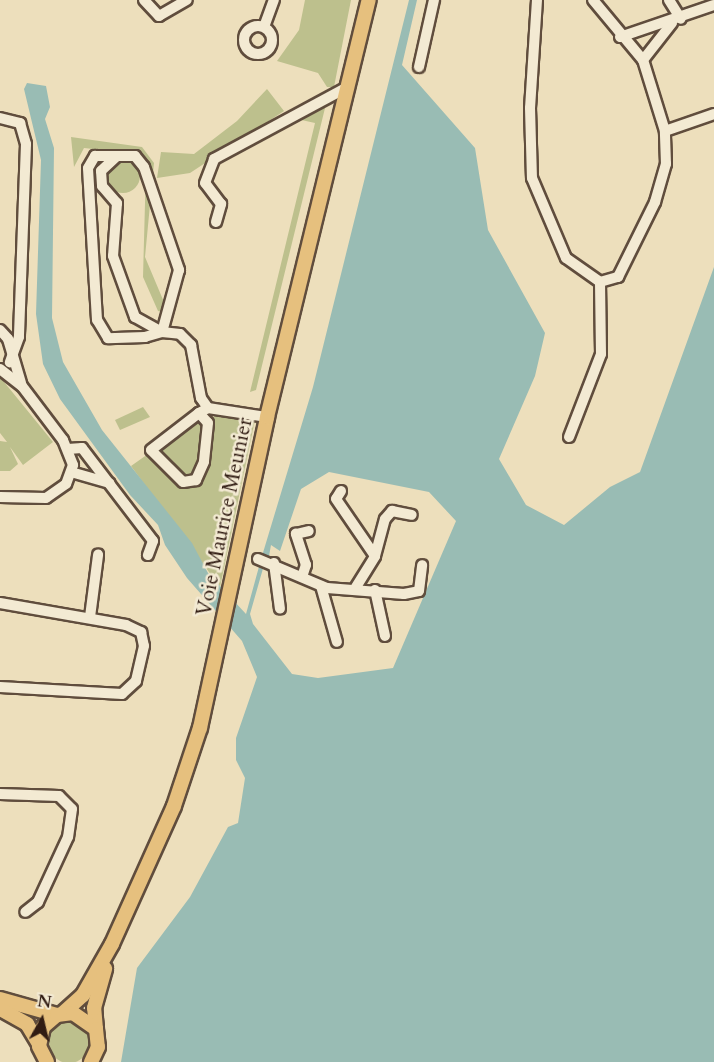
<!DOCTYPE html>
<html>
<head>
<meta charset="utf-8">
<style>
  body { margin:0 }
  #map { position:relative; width:714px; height:1062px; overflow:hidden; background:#eddfbc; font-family:Cardo,serif }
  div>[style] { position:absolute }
  .green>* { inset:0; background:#bdc08d }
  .round { border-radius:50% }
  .water>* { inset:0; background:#99bcb4 }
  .roads { filter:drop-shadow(2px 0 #604d3d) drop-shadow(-2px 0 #604d3d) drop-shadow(0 2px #604d3d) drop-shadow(0 -2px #604d3d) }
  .minor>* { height:10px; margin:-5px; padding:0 5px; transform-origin:5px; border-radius:5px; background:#f3ead3 }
  .minor>.ring { margin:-5px; padding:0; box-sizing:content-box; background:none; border:10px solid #f3ead3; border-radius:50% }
  .major>* { height:14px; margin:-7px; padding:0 7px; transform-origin:7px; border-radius:7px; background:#e6c07e }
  span { translate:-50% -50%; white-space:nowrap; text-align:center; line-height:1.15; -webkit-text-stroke:5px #f3ead3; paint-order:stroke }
  .street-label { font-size:21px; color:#311c13 }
  .north { position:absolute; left:12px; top:990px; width:60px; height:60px; -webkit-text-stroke:4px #f3ead3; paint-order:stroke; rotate:8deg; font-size:16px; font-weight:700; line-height:24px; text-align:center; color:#311c13 }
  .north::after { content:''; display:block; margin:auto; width:21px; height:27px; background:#311c13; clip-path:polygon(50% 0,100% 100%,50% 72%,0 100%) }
</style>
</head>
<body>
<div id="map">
  <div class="green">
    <div style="clip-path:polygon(305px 0,351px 0,334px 87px,327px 87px,318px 73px,277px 61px,299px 30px)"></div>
    <div style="clip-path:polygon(267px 89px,284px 111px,190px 173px,157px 178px,161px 152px,194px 154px,237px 121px)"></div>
    <div style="clip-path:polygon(326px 104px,256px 390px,250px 392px,315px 123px,297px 119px)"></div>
    <div style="clip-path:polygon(71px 137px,142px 147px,154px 163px,145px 257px,169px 314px,158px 311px,143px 277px,146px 166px,138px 154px,84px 148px,74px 167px)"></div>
    <div class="round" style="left:106px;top:159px;width:34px;height:34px"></div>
    <div style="clip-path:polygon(0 377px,53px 442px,23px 465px,10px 447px,18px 464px,10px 471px,0 471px,0 441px,7px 442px,0 433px)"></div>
    <div style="clip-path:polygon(143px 407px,150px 417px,120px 430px,115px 420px)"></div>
    <div style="clip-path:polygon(238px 413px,255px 420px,220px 587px,131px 466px,192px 423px,211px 423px,215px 414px)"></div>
    <div class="round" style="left:48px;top:1021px;width:42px;height:42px"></div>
  </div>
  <div class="water">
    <div style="clip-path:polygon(409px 0,417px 0,402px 65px,475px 148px,488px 230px,545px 333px,535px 376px,499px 459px,526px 505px,564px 525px,610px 487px,640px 472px,714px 267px,714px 1062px,121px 1062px,137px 968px,190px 897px,228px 827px,238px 823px,245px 778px,236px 760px,236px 738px,257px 677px,242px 641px,187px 578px,165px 545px,158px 525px,130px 495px,60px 399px,43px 364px,36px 314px,41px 160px,24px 89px,27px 83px,46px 86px,50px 107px,45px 119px,54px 148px,52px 318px,63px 362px,102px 430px,192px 543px,208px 573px,246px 614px,260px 563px,264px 565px,250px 614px,253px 624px,292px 674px,318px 678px,393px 668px,456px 521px,429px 492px,329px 472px,301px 489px,280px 551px,271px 545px,269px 556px,262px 556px,313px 387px)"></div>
  </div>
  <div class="roads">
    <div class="minor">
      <div style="left:144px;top:0;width:22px;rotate:47deg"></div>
      <div style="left:159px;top:16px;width:32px;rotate:-30deg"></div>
      <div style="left:537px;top:0;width:108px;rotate:93.7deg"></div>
      <div style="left:530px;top:108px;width:70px;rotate:88.4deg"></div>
      <div style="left:532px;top:178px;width:87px;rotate:67deg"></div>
      <div style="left:566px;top:258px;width:42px;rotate:35.2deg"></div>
      <div style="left:600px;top:282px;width:19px;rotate:-16deg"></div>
      <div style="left:618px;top:277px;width:84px;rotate:-63.7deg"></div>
      <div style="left:655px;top:202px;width:40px;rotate:-74deg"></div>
      <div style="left:666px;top:164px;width:33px;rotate:-92deg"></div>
      <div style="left:665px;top:131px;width:74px;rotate:-107.2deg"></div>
      <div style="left:643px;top:60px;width:78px;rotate:-129.8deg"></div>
      <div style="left:669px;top:0;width:22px;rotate:58deg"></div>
      <div class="ring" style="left:244px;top:26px;width:18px;height:18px"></div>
      <div style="left:264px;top:27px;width:29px;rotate:-70deg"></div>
      <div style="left:620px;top:37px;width:99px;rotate:-18.8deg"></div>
      <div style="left:643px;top:60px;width:47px;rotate:-51.9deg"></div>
      <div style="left:419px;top:67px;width:69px;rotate:-77.4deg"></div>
      <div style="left:0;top:118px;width:21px;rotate:14deg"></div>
      <div style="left:20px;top:123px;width:22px;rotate:74deg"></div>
      <div style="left:26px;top:144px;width:193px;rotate:92.1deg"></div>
      <div style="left:19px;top:337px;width:27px;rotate:110deg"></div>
      <div style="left:665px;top:131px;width:52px;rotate:-19.1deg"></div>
      <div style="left:95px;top:156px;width:40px"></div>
      <div style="left:135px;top:156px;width:14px;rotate:51deg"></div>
      <div style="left:144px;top:167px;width:109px;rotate:71.2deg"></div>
      <div style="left:179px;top:270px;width:64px;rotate:105.3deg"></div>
      <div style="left:162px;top:332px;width:18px;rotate:164deg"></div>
      <div style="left:145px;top:337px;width:37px;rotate:178deg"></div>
      <div style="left:108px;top:338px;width:21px;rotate:-121deg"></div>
      <div style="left:97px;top:320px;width:152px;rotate:-93.4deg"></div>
      <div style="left:88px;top:168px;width:14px;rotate:-60deg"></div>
      <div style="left:117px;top:156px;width:22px;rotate:137deg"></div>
      <div style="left:101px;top:171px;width:15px;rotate:86deg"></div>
      <div style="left:102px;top:186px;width:23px;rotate:49deg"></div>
      <div style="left:117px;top:203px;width:53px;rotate:94.3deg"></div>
      <div style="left:113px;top:256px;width:65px;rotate:70.2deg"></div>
      <div style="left:135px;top:317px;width:31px;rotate:29deg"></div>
      <div style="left:162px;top:332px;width:18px;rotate:6deg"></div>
      <div style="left:180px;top:334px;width:16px;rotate:45deg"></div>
      <div style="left:191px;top:345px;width:54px;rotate:79.3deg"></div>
      <div style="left:201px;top:398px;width:12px;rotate:55deg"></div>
      <div style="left:216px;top:222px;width:19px;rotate:-74deg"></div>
      <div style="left:221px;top:204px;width:26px;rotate:-127deg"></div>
      <div style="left:205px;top:183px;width:26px;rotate:-69deg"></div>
      <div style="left:214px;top:159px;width:150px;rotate:-28.3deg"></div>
      <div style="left:0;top:330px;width:12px;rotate:48deg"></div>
      <div style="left:8px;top:339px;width:46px;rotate:73.5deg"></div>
      <div style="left:0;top:369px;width:28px;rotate:38deg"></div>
      <div style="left:22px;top:386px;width:68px;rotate:52.8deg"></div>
      <div style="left:63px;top:440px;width:27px;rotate:68deg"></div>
      <div style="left:73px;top:465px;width:20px;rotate:110deg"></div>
      <div style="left:66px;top:484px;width:24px;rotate:145deg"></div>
      <div style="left:46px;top:498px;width:46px;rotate:-178.8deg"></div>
      <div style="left:199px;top:413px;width:13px;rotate:48deg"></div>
      <div style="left:208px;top:423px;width:39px;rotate:96deg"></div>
      <div style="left:204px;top:462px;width:20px;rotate:114deg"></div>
      <div style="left:196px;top:480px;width:13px;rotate:171deg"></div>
      <div style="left:183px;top:482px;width:45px;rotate:-135deg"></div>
      <div style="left:151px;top:450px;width:61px;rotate:-37.6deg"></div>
      <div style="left:199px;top:413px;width:10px;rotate:-29deg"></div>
      <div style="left:208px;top:408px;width:60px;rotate:8.7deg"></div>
      <div style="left:569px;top:437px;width:89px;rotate:-68.9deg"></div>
      <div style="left:601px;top:354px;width:72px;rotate:-90.8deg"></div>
      <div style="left:68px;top:449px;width:14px;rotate:-4deg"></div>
      <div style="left:82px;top:448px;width:117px;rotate:52.6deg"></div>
      <div style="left:153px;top:541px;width:15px;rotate:110deg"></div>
      <div style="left:71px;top:472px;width:40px;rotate:16deg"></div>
      <div style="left:341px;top:491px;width:9px;rotate:122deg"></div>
      <div style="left:336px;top:499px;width:69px;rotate:55.6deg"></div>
      <div style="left:258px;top:559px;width:75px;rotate:22.8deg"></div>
      <div style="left:327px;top:588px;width:77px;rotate:4.5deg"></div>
      <div style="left:404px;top:594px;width:15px;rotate:-11deg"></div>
      <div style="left:419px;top:591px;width:26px;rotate:-83deg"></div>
      <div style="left:274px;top:563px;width:46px;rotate:82.6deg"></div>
      <div style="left:302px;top:577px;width:13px;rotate:-72deg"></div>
      <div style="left:306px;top:565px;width:33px;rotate:-108deg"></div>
      <div style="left:296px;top:534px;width:13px;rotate:-13deg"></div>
      <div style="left:321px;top:586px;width:58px;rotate:74.1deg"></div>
      <div style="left:356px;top:587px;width:36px;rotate:-58deg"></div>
      <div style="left:375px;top:556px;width:38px;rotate:-75deg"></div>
      <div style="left:385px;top:519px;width:11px;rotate:-49deg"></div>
      <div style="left:392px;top:511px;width:20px;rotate:11deg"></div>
      <div style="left:375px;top:590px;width:47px;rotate:77.7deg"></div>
      <div style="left:0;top:603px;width:128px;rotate:9.9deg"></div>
      <div style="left:126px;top:625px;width:17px;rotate:25deg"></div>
      <div style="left:141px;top:632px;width:14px;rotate:78deg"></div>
      <div style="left:144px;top:646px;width:36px;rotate:103deg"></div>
      <div style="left:136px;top:681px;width:19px;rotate:137deg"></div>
      <div style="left:122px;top:694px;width:122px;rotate:-176.7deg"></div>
      <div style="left:90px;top:617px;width:63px;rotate:-82.6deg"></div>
      <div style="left:0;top:794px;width:59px;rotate:1.9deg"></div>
      <div style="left:59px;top:796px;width:18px;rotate:45deg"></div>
      <div style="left:72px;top:809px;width:28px;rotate:98deg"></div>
      <div style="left:68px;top:837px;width:72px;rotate:114.8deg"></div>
      <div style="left:38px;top:902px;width:16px;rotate:142deg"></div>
    </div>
    <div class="major">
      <div style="left:0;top:999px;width:59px;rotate:15.7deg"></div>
      <div style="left:2px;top:1010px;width:29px;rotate:29deg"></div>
      <div style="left:27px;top:1024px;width:23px;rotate:59deg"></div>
      <div style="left:63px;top:1013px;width:27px;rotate:-42deg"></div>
      <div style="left:83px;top:995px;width:59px;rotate:-60.4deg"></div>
      <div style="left:112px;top:944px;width:151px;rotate:-65.8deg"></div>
      <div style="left:174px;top:806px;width:82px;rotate:-71.6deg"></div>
      <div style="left:200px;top:728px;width:318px;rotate:-77.8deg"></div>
      <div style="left:267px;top:417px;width:429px;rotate:-76.3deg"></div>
      <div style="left:96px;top:1029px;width:21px;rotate:-95deg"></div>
      <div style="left:94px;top:1008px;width:41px;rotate:-74.2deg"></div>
      <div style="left:47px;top:1062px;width:18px;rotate:-117deg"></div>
      <div style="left:39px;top:1046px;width:19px;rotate:-78deg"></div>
      <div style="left:43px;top:1027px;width:18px;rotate:-41deg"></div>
      <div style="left:57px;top:1015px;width:16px;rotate:-7deg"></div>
      <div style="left:73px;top:1013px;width:28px;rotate:35deg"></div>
      <div style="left:96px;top:1029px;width:18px;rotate:84deg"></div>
      <div style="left:98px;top:1047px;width:17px;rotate:115deg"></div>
    </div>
  </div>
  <div class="street-label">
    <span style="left:225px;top:517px;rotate:-78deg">Voie Maurice Meunier</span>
  </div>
  <div class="north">N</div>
</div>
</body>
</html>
